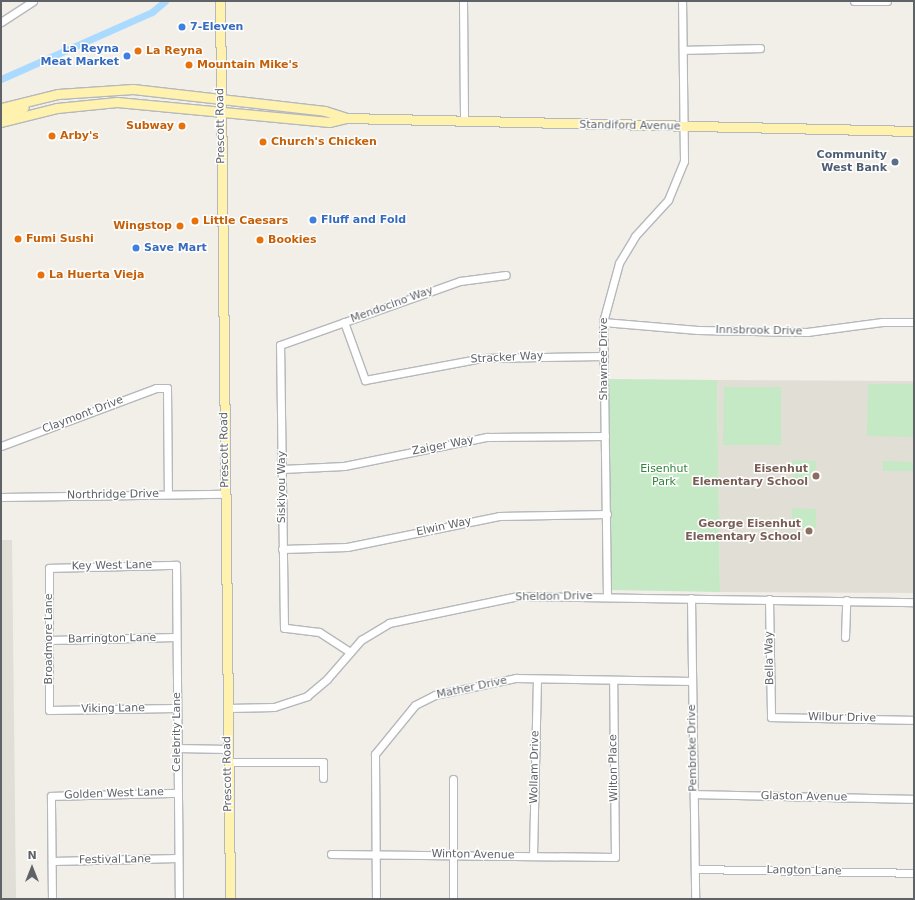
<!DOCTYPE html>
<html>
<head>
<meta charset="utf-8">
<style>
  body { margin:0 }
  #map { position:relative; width:915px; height:900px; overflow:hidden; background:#f1efe8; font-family:"DejaVu Sans",sans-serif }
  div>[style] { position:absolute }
  .education>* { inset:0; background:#e1ded6 }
  .green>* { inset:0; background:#c5e8c5 }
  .canal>* { height:7px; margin:-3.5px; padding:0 3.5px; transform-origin:3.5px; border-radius:3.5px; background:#aadaff }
  .roads { filter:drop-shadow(1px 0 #b5b8bc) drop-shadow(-1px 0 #b5b8bc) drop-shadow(0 1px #b5b8bc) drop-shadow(0 -1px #b5b8bc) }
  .minor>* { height:7px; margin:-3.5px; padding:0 3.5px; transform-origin:3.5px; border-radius:3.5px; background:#fff }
  .major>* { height:9px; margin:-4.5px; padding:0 4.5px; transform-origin:4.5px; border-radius:4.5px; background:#fff2af }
  .dots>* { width:11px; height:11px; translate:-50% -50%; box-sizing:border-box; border:2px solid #fff; border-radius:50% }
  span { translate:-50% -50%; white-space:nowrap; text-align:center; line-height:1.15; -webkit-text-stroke:3px #fff; paint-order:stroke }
  .shop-label { font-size:11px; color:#366cbe; font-weight:700 }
  .left { translate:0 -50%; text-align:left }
  .right { translate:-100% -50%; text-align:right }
  .food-label { font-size:11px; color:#c56008; font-weight:700 }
  .street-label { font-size:11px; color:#5f6368 }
  .service-label { font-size:11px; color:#4e5e75; font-weight:700 }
  .park-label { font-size:11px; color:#348238 }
  .education-label { font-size:11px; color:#785e54; font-weight:700 }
  .frame { position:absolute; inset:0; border:2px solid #5f6368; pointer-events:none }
  .north { position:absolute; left:12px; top:848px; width:40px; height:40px; -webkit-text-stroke:3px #fff; paint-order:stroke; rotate:0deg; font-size:11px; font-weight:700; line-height:16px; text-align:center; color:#5f6368 }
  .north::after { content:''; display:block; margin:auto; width:14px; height:18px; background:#5f6368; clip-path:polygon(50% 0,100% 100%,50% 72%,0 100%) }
</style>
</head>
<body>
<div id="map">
  <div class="education">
    <div style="clip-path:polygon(717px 380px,914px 381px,914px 593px,720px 592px)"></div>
    <div style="clip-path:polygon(1px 540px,12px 540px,16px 899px,1px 899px)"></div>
  </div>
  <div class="green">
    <div style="clip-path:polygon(608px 379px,717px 380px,720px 592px,612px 590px)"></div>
    <div style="clip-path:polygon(868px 384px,914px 384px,914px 437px,867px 436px)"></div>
    <div style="clip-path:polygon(724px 387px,781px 387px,781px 445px,723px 445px)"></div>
    <div style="clip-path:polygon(792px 460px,816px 461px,816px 479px,793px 479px)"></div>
    <div style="clip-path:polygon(883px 461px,914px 462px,914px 471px,883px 471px)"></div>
    <div style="clip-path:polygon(792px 508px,816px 509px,816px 528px,792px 528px)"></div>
  </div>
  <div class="canal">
    <div style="left:1px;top:79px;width:165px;rotate:-23.9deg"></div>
    <div style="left:152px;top:12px;width:17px;rotate:-40deg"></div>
  </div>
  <div class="roads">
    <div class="minor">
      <div style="left:463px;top:1px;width:121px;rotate:89.5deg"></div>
      <div style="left:854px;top:1px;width:33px"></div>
      <div style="left:1px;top:22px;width:38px;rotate:-33deg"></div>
      <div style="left:683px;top:50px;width:77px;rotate:-1.5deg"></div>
      <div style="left:344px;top:322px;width:62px;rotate:70.1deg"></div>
      <div style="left:365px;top:380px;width:120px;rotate:-10.6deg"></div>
      <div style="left:483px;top:358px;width:120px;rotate:-1deg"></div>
      <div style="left:603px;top:322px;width:95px;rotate:4.8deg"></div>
      <div style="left:698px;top:330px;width:109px;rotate:1.1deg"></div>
      <div style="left:807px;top:332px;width:76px;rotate:-7.6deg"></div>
      <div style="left:882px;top:322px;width:32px"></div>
      <div style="left:1px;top:446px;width:165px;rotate:-20.5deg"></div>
      <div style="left:156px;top:388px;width:11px"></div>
      <div style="left:167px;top:388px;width:106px;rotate:89.5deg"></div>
      <div style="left:282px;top:469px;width:62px;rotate:-2.8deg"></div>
      <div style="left:344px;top:466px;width:146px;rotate:-11.5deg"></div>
      <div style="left:487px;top:437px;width:118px;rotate:-0.5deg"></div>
      <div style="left:1px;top:497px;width:225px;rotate:-0.8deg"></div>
      <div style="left:282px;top:549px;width:65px;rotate:-1.8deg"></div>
      <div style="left:347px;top:547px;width:155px;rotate:-11.5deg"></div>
      <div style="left:499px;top:516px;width:108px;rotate:-1.1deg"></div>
      <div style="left:607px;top:597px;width:275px;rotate:-90.8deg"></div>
      <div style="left:603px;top:322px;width:61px;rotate:-74.8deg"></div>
      <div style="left:619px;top:263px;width:31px;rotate:-59deg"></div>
      <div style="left:635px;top:236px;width:49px;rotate:-47.5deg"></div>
      <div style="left:668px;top:200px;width:42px;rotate:-67.7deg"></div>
      <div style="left:684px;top:161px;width:160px;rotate:-90.7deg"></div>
      <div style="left:691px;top:598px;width:301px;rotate:89.2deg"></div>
      <div style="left:769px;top:599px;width:118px;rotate:89deg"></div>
      <div style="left:771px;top:717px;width:143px;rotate:1.2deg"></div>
      <div style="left:845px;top:637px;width:37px;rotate:-88deg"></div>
      <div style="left:49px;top:640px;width:127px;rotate:-1.4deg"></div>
      <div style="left:350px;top:652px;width:37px;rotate:-147deg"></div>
      <div style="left:319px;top:632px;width:35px;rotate:-173deg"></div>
      <div style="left:284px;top:628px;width:283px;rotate:-90.8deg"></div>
      <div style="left:280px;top:345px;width:191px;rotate:-19.6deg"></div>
      <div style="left:460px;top:281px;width:46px;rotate:-7.4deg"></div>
      <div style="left:176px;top:708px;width:127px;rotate:179.1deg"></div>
      <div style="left:49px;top:710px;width:142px;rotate:-90deg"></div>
      <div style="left:49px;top:568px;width:127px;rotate:-1.4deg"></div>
      <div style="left:176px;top:565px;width:334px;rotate:89.5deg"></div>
      <div style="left:228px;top:708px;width:46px;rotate:-1.2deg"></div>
      <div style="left:274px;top:707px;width:35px;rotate:-18deg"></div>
      <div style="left:307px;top:696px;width:26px;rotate:-40deg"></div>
      <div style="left:327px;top:679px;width:52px;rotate:-48.9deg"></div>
      <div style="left:361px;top:640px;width:33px;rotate:-31deg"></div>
      <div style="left:389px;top:623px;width:132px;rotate:-11.8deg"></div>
      <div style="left:518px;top:596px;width:396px;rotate:0.9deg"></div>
      <div style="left:177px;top:748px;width:51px;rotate:1.1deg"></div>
      <div style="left:228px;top:762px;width:95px"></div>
      <div style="left:323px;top:762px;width:16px;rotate:90deg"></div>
      <div style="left:694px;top:794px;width:220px;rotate:1.3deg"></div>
      <div style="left:331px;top:854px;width:284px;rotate:0.6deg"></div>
      <div style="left:615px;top:857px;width:177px;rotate:-90.6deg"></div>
      <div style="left:533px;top:855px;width:176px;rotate:-88.7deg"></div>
      <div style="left:52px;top:861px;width:126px;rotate:-1.4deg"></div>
      <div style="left:695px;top:869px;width:219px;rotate:1deg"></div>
      <div style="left:52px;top:899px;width:103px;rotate:-90.6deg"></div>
      <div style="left:51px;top:796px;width:126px;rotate:-1.4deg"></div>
      <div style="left:376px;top:899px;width:145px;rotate:-90.4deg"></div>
      <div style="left:375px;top:754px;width:63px;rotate:-50.8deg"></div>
      <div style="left:415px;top:705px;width:22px;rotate:-27deg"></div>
      <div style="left:435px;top:695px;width:83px;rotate:-11.9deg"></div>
      <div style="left:516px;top:678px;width:176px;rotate:1deg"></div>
      <div style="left:453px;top:899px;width:120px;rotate:-90deg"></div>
    </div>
    <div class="major">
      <div style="left:220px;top:1px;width:898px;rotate:89.36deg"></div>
      <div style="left:1px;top:108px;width:59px;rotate:-13.8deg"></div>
      <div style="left:58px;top:94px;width:75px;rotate:-3.8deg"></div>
      <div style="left:133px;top:89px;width:193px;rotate:6.5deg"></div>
      <div style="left:325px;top:111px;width:22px;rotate:18deg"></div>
      <div style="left:1px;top:115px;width:24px;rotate:-19deg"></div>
      <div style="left:1px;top:122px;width:58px;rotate:-14deg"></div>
      <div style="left:57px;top:108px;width:60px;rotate:-5.7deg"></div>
      <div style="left:117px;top:102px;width:213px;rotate:5.4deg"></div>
      <div style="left:329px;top:122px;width:17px;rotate:-13deg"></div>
      <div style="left:346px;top:118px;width:568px;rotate:1.31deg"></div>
    </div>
  </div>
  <div class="dots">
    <div style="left:182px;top:27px;background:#3f7fe0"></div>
    <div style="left:138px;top:51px;background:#e8710a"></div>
    <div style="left:127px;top:56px;background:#3f7fe0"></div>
    <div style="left:189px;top:65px;background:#e8710a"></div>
    <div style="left:182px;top:126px;background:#e8710a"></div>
    <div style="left:52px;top:136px;background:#e8710a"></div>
    <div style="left:263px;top:142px;background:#e8710a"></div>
    <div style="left:895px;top:162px;background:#5c6f8a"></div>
    <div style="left:313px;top:220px;background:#3f7fe0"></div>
    <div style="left:195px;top:221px;background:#e8710a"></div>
    <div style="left:180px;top:226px;background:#e8710a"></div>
    <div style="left:18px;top:239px;background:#e8710a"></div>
    <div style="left:260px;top:240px;background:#e8710a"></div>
    <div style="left:136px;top:248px;background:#3f7fe0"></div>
    <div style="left:41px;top:275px;background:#e8710a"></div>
    <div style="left:816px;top:476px;background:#8d6e63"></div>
    <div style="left:809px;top:531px;background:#8d6e63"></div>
  </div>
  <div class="shop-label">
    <span class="left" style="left:190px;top:27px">7-Eleven</span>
    <span class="right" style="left:119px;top:56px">La Reyna<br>Meat Market</span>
    <span class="left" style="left:321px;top:220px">Fluff and Fold</span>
    <span class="left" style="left:144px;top:248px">Save Mart</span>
  </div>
  <div class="food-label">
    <span class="left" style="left:146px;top:51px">La Reyna</span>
    <span class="left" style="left:197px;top:65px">Mountain Mike's</span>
    <span class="right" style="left:174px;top:126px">Subway</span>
    <span class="left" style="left:60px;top:136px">Arby's</span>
    <span class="left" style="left:271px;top:142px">Church's Chicken</span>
    <span class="left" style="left:203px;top:221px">Little Caesars</span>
    <span class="right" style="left:172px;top:226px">Wingstop</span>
    <span class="left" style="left:26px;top:239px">Fumi Sushi</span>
    <span class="left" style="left:268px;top:240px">Bookies</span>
    <span class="left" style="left:49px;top:275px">La Huerta Vieja</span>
  </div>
  <div class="street-label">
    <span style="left:221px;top:126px;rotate:-91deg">Prescott Road</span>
    <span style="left:630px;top:126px;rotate:1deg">Standiford Avenue</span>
    <span style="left:392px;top:305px;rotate:-20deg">Mendocino Way</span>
    <span style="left:759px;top:331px;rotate:1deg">Innsbrook Drive</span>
    <span style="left:507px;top:358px;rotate:-3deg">Stracker Way</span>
    <span style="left:604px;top:359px;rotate:-90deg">Shawnee Drive</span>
    <span style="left:83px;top:415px;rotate:-21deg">Claymont Drive</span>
    <span style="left:443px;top:446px;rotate:-11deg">Zaiger Way</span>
    <span style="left:225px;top:450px;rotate:-91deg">Prescott Road</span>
    <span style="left:282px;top:487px;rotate:-90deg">Siskiyou Way</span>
    <span style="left:113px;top:495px;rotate:-1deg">Northridge Drive</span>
    <span style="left:444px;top:527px;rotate:-12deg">Elwin Way</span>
    <span style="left:112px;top:566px;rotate:-1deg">Key West Lane</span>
    <span style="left:554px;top:597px;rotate:-1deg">Sheldon Drive</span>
    <span style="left:49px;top:639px;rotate:-90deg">Broadmore Lane</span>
    <span style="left:112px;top:639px;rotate:-1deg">Barrington Lane</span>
    <span style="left:770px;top:658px;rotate:-91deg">Bella Way</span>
    <span style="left:472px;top:688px;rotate:-12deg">Mather Drive</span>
    <span style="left:113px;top:709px;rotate:-1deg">Viking Lane</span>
    <span style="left:842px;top:718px;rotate:1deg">Wilbur Drive</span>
    <span style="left:177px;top:732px;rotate:-90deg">Celebrity Lane</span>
    <span style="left:693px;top:748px;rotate:-91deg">Pembroke Drive</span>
    <span style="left:535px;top:767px;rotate:-89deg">Wollam Drive</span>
    <span style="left:614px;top:768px;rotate:-91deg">Wilton Place</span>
    <span style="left:228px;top:774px;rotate:-91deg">Prescott Road</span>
    <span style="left:114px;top:794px;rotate:-2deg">Golden West Lane</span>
    <span style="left:804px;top:797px;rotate:1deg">Glaston Avenue</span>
    <span style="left:473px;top:855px;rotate:1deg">Winton Avenue</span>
    <span style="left:115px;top:860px;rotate:-1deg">Festival Lane</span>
    <span style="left:804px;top:871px;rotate:1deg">Langton Lane</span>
  </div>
  <div class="service-label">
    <span class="right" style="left:887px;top:162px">Community<br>West Bank</span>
  </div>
  <div class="park-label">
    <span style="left:664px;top:476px">Eisenhut<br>Park</span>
  </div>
  <div class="education-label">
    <span class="right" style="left:808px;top:476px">Eisenhut<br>Elementary School</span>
    <span class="right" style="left:801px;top:531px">George Eisenhut<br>Elementary School</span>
  </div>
  <div class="frame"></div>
  <div class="north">N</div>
</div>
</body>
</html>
